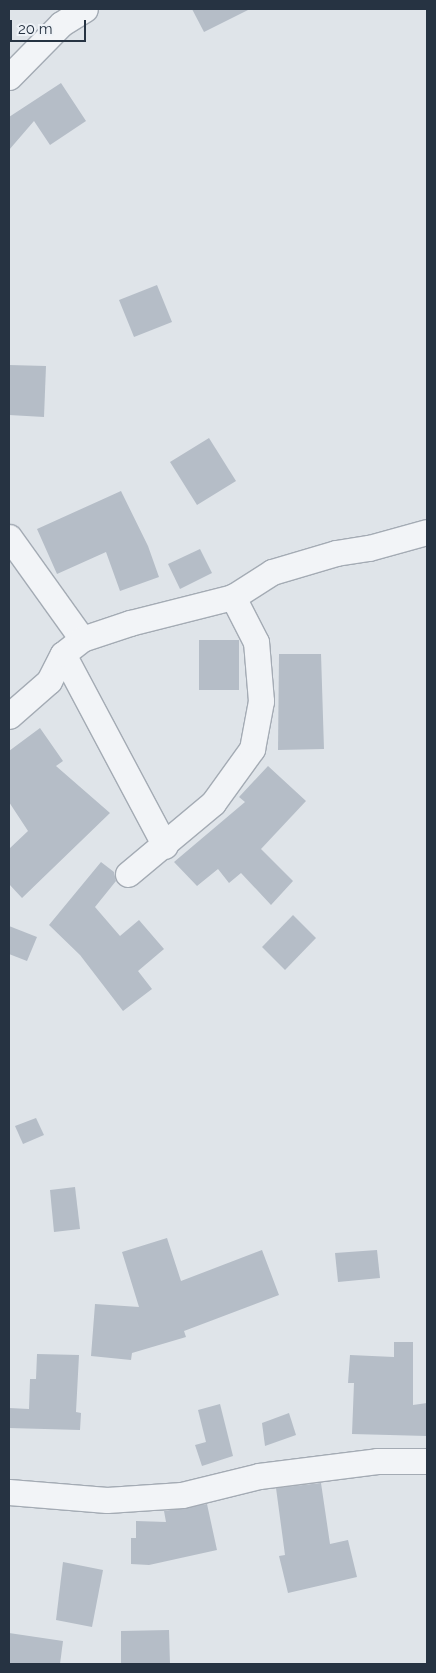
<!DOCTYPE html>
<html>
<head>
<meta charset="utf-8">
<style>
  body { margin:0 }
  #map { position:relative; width:436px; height:1673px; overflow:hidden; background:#dfe4e9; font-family:Raleway,sans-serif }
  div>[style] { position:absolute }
  .building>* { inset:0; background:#b5bdc7 }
  .roads { filter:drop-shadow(1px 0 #a4abb4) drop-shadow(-1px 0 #a4abb4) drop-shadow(0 1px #a4abb4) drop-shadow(0 -1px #a4abb4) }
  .street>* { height:25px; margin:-12.5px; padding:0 12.5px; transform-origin:12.5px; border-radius:12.5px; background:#f2f4f7 }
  span { translate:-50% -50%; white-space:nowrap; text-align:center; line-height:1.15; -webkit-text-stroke:4.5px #eef2f7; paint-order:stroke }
  .frame { position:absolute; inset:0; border:10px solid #263342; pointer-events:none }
  .scale { position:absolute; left:10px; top:20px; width:76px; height:22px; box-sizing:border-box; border:2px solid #263342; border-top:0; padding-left:6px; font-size:15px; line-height:18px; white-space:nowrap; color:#263342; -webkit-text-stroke:4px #eef2f7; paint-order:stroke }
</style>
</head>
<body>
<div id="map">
  <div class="building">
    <div style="clip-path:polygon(192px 9px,250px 9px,204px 32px)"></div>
    <div style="clip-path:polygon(61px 83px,86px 121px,50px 145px,34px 121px,9px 150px,9px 117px)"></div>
    <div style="clip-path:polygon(157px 285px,172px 322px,134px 337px,119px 300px)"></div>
    <div style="clip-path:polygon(9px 365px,46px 366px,44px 417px,9px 415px)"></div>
    <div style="clip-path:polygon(209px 438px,236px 481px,197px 505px,170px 462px)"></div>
    <div style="clip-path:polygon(121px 491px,148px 546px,159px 577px,120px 591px,106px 552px,57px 574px,37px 529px)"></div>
    <div style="clip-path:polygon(200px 549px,212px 573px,180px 589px,168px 564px)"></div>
    <div style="clip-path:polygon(199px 640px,239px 640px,239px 690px,199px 690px)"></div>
    <div style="clip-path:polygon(279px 654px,321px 654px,324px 749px,278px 750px)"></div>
    <div style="clip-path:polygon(40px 728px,63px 761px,56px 766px,110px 813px,22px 898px,9px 884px,9px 849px,28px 831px,9px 802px,9px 751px)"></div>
    <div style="clip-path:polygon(268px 766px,306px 801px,261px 849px,293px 881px,271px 905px,241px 873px,229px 883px,218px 869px,197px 886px,174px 862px,245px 802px,239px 797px)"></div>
    <div style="clip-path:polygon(101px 862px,114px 872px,116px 881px,95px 907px,120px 936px,139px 920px,164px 949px,138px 971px,152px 989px,123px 1011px,80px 955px,49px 925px)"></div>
    <div style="clip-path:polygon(293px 915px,316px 938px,285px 970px,262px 947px)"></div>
    <div style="clip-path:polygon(9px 926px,37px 937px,27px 961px,9px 954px)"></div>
    <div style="clip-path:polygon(36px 1118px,44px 1135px,23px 1144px,15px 1126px)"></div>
    <div style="clip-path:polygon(75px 1187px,80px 1229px,54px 1232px,50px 1190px)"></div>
    <div style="clip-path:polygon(167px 1238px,181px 1281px,262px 1250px,279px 1295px,184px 1331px,186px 1337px,132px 1353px,131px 1360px,91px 1356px,95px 1304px,139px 1307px,122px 1252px)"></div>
    <div style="clip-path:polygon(377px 1250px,380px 1278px,338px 1282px,335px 1253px)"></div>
    <div style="clip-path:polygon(394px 1342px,413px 1342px,413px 1405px,427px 1403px,427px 1436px,352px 1434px,354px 1383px,348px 1383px,350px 1355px,394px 1357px)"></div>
    <div style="clip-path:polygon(37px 1354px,79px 1355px,76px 1412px,81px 1413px,80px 1430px,9px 1428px,9px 1408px,29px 1409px,30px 1379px,36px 1379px)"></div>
    <div style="clip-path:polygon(220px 1404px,233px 1456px,202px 1466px,195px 1445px,206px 1442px,198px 1410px)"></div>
    <div style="clip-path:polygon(289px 1413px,296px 1435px,265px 1446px,262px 1423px)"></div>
    <div style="clip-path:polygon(321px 1483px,330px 1544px,348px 1540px,357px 1577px,288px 1593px,279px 1556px,285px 1555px,276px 1488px)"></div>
    <div style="clip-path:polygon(207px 1504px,217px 1550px,149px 1565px,131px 1564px,131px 1538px,136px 1538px,136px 1521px,166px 1522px,164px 1511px)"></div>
    <div style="clip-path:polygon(63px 1562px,103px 1570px,92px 1627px,56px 1620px)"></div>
    <div style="clip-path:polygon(169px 1630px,170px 1664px,121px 1664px,121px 1631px)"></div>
    <div style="clip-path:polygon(9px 1633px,63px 1641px,60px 1664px,9px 1664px)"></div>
  </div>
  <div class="roads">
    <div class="street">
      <div style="left:9px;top:77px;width:74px;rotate:-45.5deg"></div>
      <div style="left:61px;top:24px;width:28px;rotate:-32deg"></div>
      <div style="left:9px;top:537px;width:125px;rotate:54.4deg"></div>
      <div style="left:63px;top:654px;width:217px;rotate:62deg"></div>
      <div style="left:9px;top:716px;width:53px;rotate:-41.2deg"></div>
      <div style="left:49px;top:681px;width:30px;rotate:-63deg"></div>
      <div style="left:63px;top:654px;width:24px;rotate:-38deg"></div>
      <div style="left:82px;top:639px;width:51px;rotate:-18.4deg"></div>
      <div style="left:130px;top:623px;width:106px;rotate:-14.2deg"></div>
      <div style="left:233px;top:597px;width:46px;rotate:-32.7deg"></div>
      <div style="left:272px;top:572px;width:67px;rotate:-16.5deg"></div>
      <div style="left:336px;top:553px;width:33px;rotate:-9deg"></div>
      <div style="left:369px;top:548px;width:60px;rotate:-15.4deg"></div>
      <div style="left:128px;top:874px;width:111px;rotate:-39.9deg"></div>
      <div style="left:213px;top:803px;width:67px;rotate:-54.2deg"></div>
      <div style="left:252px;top:749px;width:49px;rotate:-79.4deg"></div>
      <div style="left:261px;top:701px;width:59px;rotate:-94.8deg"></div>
      <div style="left:256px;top:642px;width:51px;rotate:-117.1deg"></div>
      <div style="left:9px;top:1492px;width:98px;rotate:4.7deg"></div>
      <div style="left:107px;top:1500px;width:75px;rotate:-3.8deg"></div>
      <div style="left:182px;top:1495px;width:79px;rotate:-13.9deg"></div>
      <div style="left:259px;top:1476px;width:119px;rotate:-7.2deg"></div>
      <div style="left:377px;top:1461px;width:50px"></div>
    </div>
  </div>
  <div class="frame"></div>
  <div class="scale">20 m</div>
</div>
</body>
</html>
